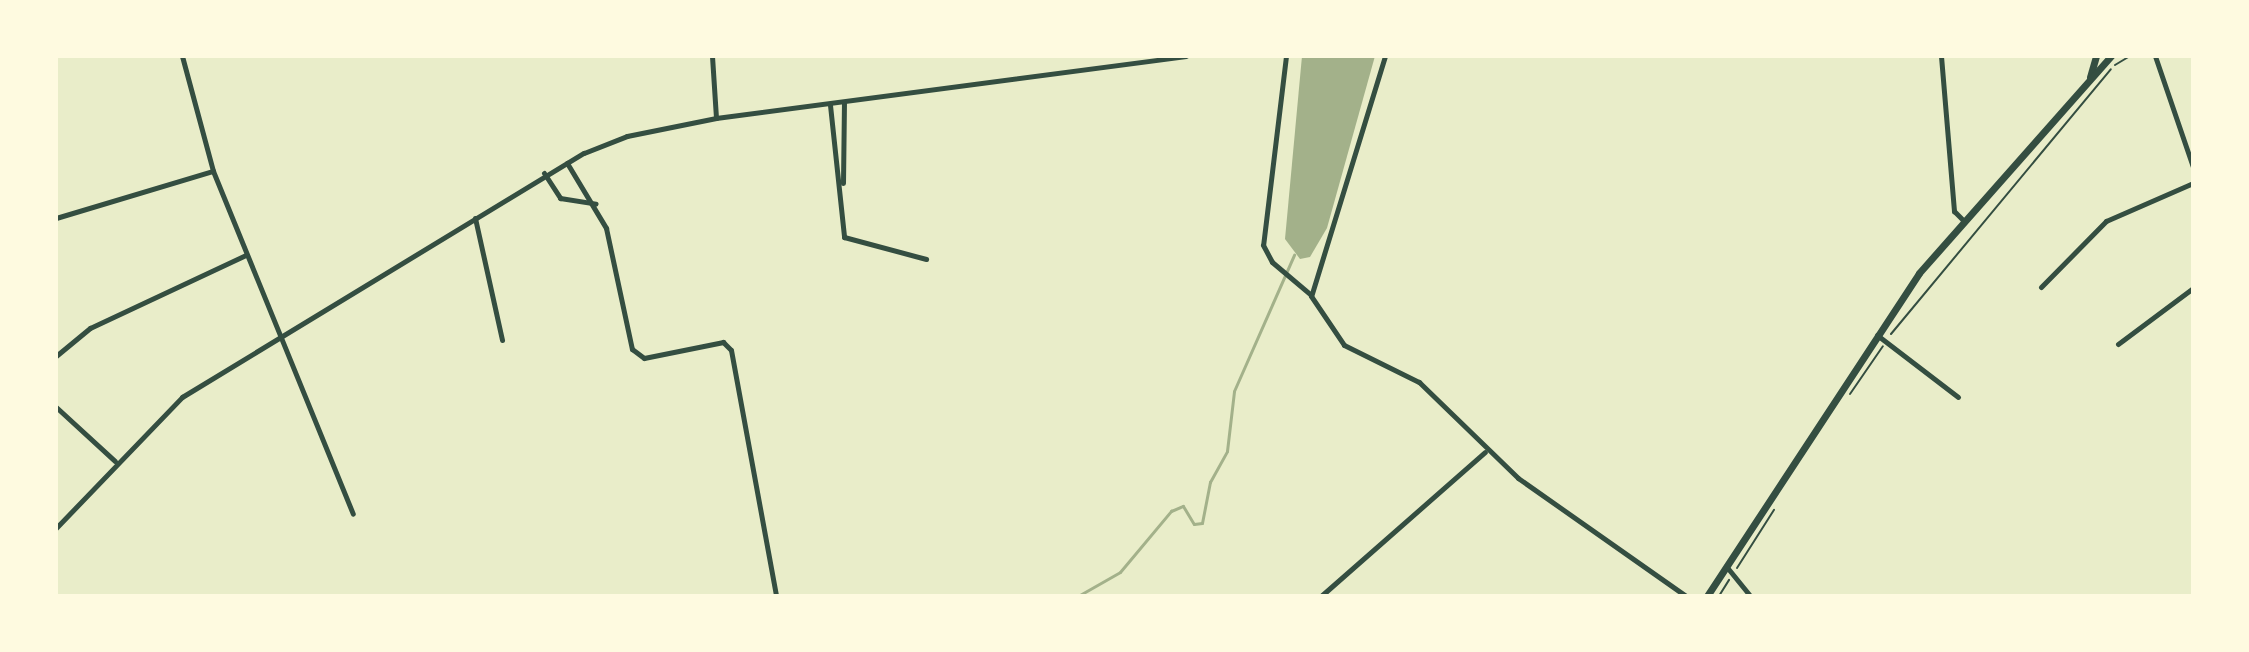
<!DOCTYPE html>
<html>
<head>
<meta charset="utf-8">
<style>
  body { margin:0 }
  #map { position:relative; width:2249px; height:652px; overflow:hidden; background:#e9edc9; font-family:"Noto Sans",sans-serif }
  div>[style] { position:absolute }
  .water>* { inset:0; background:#a3b18a }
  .stream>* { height:3px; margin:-1.5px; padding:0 1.5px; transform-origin:1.5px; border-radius:1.5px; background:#a3b18a }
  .path>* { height:2px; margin:-1px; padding:0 1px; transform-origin:1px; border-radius:1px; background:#344e41 }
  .minor>* { height:5px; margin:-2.5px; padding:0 2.5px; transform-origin:2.5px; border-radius:2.5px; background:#344e41 }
  .secondary>* { height:7px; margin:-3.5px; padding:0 3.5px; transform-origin:3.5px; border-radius:3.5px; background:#344e41 }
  span { translate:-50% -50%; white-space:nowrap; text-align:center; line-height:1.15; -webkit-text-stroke:8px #fefae0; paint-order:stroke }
  .frame { position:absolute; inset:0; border:58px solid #fefae0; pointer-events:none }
</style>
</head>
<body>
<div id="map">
  <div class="water">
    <div style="clip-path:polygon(1302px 56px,1375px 56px,1327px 228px,1310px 257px,1300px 259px,1285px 239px)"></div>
  </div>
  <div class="stream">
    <div style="left:1078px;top:596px;width:48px;rotate:-29.7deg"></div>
    <div style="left:1120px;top:572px;width:80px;rotate:-50.1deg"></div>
    <div style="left:1171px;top:511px;width:13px;rotate:-23deg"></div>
    <div style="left:1183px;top:506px;width:21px;rotate:59deg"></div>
    <div style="left:1194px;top:524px;width:8px;rotate:-7deg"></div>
    <div style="left:1202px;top:523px;width:42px;rotate:-79deg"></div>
    <div style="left:1210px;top:482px;width:35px;rotate:-61deg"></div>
    <div style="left:1227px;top:451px;width:60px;rotate:-83.3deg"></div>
    <div style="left:1234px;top:391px;width:149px;rotate:-66.2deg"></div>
  </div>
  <div class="path">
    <div style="left:2115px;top:65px;width:17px;rotate:-31deg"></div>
    <div style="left:1891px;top:334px;width:344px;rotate:-50.3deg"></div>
    <div style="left:1850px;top:394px;width:58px;rotate:-55.5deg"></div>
    <div style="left:1737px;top:568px;width:69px;rotate:-57.5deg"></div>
    <div style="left:1719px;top:596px;width:19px;rotate:-58deg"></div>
  </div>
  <div class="minor">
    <div style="left:182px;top:56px;width:119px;rotate:74.9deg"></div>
    <div style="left:213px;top:171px;width:370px;rotate:67.8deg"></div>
    <div style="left:712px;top:56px;width:62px;rotate:86.3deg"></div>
    <div style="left:1286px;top:56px;width:190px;rotate:96.9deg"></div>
    <div style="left:1263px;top:245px;width:19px;rotate:62deg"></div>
    <div style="left:1272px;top:262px;width:51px;rotate:40.2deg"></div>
    <div style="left:1385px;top:56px;width:251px;rotate:107.1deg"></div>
    <div style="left:1311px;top:296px;width:59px;rotate:56deg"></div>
    <div style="left:1344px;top:345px;width:84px;rotate:26.3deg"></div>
    <div style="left:1419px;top:382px;width:138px;rotate:44.1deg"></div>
    <div style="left:1518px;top:478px;width:205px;rotate:35.1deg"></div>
    <div style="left:1941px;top:56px;width:156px;rotate:85.2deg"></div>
    <div style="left:1954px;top:211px;width:13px;rotate:45deg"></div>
    <div style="left:2155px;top:56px;width:117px;rotate:71.1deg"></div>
    <div style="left:830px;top:105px;width:133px;rotate:83.9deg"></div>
    <div style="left:844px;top:237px;width:85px;rotate:15deg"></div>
    <div style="left:567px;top:163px;width:76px;rotate:59deg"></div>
    <div style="left:606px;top:228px;width:124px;rotate:77.9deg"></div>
    <div style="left:632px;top:349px;width:15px;rotate:37deg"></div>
    <div style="left:644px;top:358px;width:81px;rotate:-11.4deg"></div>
    <div style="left:723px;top:342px;width:11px;rotate:45deg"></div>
    <div style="left:731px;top:350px;width:250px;rotate:79.6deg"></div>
    <div style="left:544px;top:173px;width:30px;rotate:57deg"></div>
    <div style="left:560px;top:198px;width:36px;rotate:9deg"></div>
    <div style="left:843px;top:183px;width:80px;rotate:-89.3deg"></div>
    <div style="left:56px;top:218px;width:164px;rotate:-16.7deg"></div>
    <div style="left:475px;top:218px;width:125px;rotate:77.5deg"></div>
    <div style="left:2041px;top:287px;width:93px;rotate:-45.4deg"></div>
    <div style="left:2106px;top:221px;width:95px;rotate:-23.6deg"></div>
    <div style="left:1877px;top:335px;width:102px;rotate:37.4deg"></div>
    <div style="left:2118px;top:344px;width:94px;rotate:-36.7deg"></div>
    <div style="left:56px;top:356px;width:44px;rotate:-39.5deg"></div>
    <div style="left:90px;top:328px;width:172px;rotate:-25.1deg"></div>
    <div style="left:56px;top:407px;width:80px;rotate:42.5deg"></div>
    <div style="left:56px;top:528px;width:182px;rotate:-46.1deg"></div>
    <div style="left:182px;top:397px;width:470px;rotate:-31.3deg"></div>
    <div style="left:584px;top:153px;width:46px;rotate:-21.6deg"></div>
    <div style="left:627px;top:136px;width:91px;rotate:-11.4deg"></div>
    <div style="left:716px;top:118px;width:474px;rotate:-7.5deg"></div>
    <div style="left:1726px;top:566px;width:38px;rotate:51deg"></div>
    <div style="left:1321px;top:596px;width:218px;rotate:-41.3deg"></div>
  </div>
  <div class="secondary">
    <div style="left:2090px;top:77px;width:22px;rotate:-74deg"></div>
    <div style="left:1707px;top:596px;width:386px;rotate:-56.7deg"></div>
    <div style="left:1919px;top:273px;width:290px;rotate:-48.5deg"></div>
  </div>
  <div class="frame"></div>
</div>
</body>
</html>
